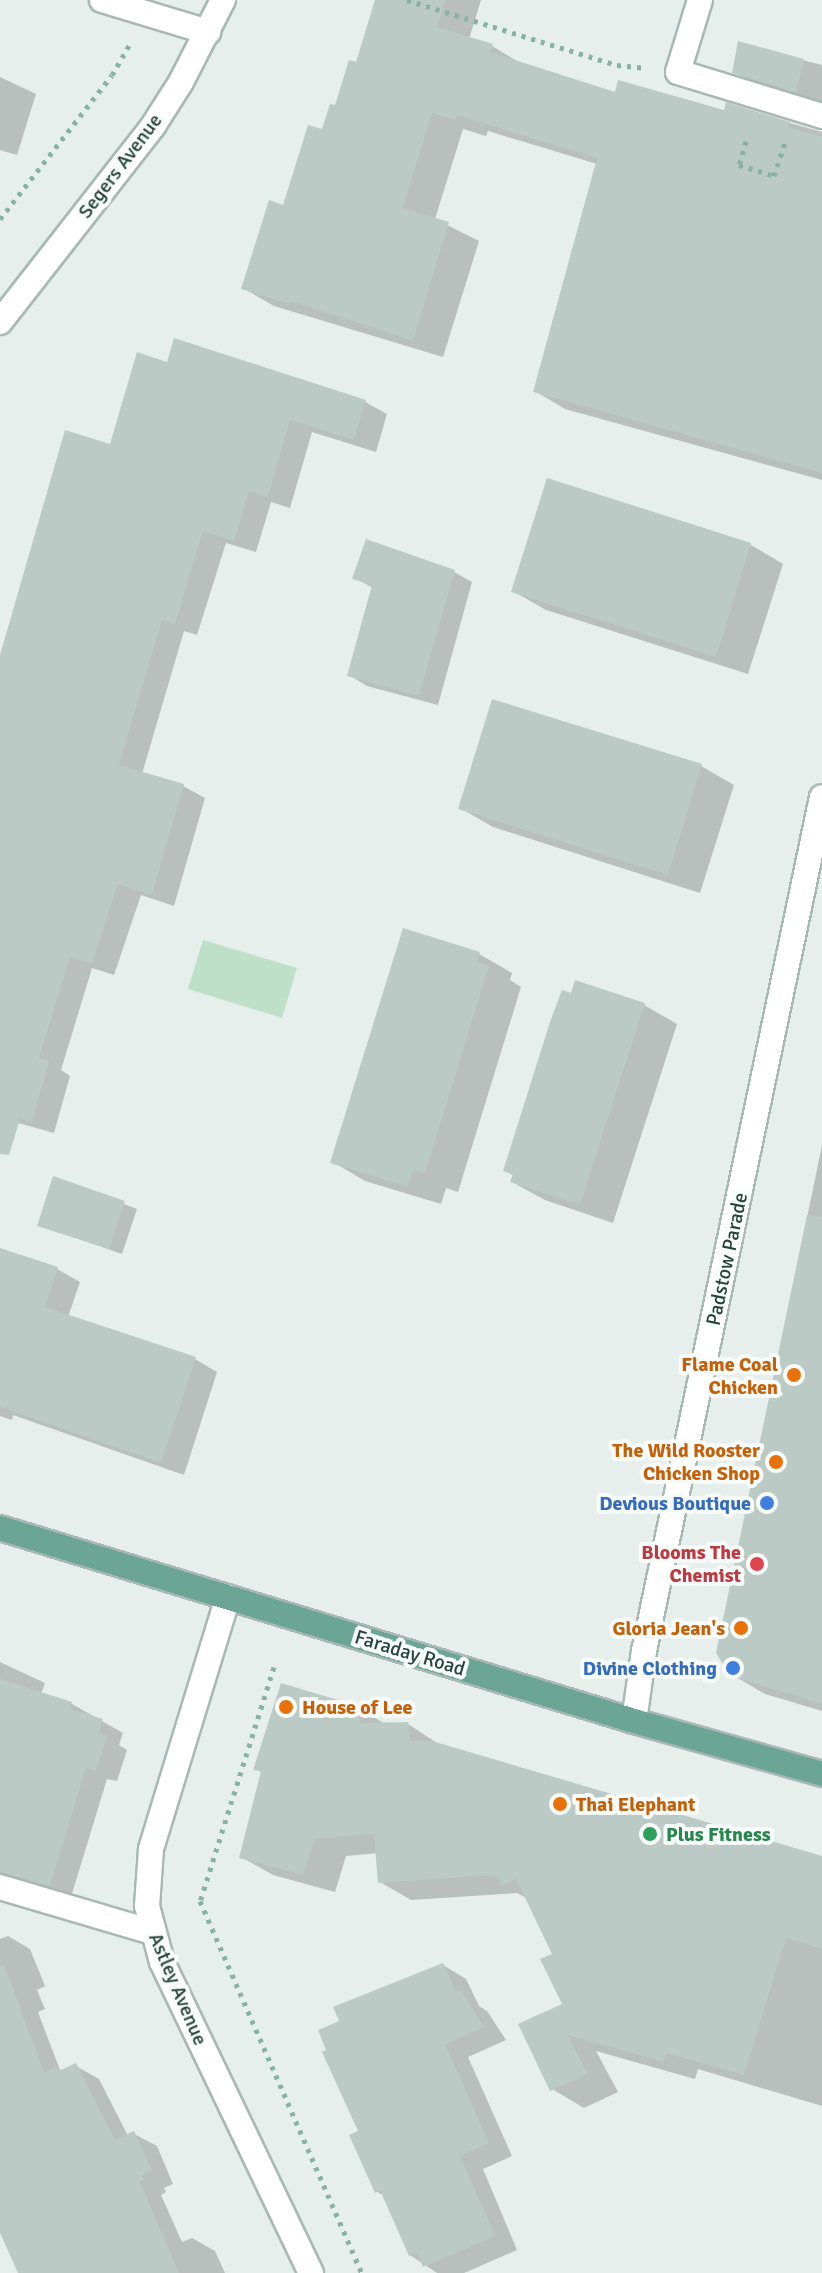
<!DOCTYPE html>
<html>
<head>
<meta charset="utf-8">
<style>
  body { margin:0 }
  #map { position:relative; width:822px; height:2273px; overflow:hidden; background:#e6efeb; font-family:Signika,sans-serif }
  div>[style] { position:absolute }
  .green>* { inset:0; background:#bfe0c8 }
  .shadow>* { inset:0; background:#0003 }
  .building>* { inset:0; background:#bbcac4 }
  .path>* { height:5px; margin-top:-2.5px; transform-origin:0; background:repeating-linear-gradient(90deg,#86b3a5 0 4px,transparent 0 10px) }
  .roads { filter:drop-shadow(2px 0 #a8b8b2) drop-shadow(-2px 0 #a8b8b2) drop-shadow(0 2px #a8b8b2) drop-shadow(0 -2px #a8b8b2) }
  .minor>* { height:24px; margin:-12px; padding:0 12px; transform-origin:12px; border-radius:12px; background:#fff }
  .major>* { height:24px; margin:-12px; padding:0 12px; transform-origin:12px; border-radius:12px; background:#6aa596 }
  .dots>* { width:22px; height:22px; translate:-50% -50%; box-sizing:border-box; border:4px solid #f7fbf9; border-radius:50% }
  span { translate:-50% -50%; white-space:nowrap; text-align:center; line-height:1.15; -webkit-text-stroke:8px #f7fbf9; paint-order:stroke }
  .street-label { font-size:20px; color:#24423a }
  .food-label { font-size:20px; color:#c56008; font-weight:700 }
  .right { translate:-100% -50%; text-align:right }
  .left { translate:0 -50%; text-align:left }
  .shop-label { font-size:20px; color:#366cbe; font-weight:700 }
  .health-label { font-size:20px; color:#be3a42; font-weight:700 }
  .leisure-label { font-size:20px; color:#27864d; font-weight:700 }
</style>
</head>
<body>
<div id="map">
  <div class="green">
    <div style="clip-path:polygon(203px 940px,297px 968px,282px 1018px,188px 989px)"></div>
  </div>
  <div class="shadow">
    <div style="clip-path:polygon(377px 0,481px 0,469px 39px,492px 46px,522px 64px,616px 94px,726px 112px,727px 105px,822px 132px,822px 480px,565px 409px,535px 391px,597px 164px,488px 131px,486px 136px,463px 129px,435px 219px,479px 241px,443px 357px,274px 306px,243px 288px,357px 65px)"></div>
    <div style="clip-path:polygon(740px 44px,822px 65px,822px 107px,765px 89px,734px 72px)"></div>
    <div style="clip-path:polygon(0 77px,36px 94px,17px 155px,0 150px)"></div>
    <div style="clip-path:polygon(169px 364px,365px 402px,387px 414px,376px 452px,312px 432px,290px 508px,271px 502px,256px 552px,226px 543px,197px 635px,184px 631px,142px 774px,183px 786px,205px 798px,174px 906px,141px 895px,114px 975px,92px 968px,61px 1070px,70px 1076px,54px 1133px,0 1118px,0 655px,111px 446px)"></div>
    <div style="clip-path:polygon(548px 480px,751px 545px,783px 564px,748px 674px,546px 610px,513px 591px)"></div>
    <div style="clip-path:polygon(454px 572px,472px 582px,438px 705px,367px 686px,349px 675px,373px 588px,355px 578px)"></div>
    <div style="clip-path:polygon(701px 766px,734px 785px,700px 893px,493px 827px,460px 808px)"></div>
    <div style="clip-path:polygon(479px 954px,512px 973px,510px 980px,521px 987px,458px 1192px,446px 1188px,441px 1204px,365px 1181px,333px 1162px)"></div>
    <div style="clip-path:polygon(644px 1005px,677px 1024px,613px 1223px,545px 1200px,512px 1182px,514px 1176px,506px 1171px)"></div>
    <div style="clip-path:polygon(822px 1145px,822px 1711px,765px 1694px,731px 1674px,718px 1652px)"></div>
    <div style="clip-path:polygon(55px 1178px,137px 1209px,122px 1254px,39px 1225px)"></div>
    <div style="clip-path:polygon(0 1250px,57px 1269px,80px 1282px,68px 1317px,195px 1359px,217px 1372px,184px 1475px,13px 1415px,12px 1420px,0 1416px)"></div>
    <div style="clip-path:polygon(0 1662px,45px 1683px,41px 1694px,72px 1704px,123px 1733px,119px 1745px,127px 1750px,117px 1781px,107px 1779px,71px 1897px,12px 1880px,0 1873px)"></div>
    <div style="clip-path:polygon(357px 1707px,387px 1725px,408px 1724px,440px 1745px,822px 1859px,822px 2106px,698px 2069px,695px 2079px,596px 2051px,618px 2092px,584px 2108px,552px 2089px,564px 2005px,555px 1955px,528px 1899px,517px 1893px,411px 1900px,380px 1882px,378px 1853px,346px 1856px,335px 1892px,273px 1875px,241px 1857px,263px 1773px,256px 1769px)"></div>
    <div style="clip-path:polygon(8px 1936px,30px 1949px,45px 1986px,37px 1990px,45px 2009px,38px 2012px,60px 2070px,76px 2066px,99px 2079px,128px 2136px,134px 2134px,157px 2146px,173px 2184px,164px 2188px,166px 2192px,161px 2195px,182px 2242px,192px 2238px,215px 2251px,225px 2273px,20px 2273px,0 2228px,0 1939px)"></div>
    <div style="clip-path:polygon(443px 1965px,466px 1979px,479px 2006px,487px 2011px,506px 2040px,468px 2057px,512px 2156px,483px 2169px,517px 2250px,464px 2273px,437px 2273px,410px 2255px,384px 2196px,376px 2191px,360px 2132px)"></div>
  </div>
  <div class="building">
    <div style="clip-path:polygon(375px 0,445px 0,437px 27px,493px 44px,490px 52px,615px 92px,618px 80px,724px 110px,726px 102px,790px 122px,788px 127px,822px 137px,822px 473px,533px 392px,597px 158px,457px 115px,456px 120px,432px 113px,403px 208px,449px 222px,413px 341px,291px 301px,290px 304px,241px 289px,269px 200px,283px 205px,308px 125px,322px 129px,330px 104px,335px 105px,349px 60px,356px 62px)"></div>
    <div style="clip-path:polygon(738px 41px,804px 59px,796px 93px,732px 73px)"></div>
    <div style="clip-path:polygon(174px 338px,366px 400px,354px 440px,290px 420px,268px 497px,249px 491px,234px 541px,203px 531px,175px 624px,162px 620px,119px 765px,184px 784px,152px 895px,118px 884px,92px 964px,70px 957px,39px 1058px,49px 1061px,32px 1122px,20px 1119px,9px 1155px,0 1154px,0 655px,65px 430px,110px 444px,137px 352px,167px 362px)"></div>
    <div style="clip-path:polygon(547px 478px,751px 543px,716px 657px,511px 592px)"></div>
    <div style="clip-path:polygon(366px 539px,455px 570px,419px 696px,347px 676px,372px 585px,352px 579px)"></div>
    <div style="clip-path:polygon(492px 699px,702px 764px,668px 875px,458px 809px)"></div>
    <div style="clip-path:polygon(403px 928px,480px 952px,477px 962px,489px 966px,425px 1174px,413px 1170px,408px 1187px,330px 1163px)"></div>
    <div style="clip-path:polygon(575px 980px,645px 1003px,580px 1205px,510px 1182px,513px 1174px,503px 1171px,550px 1022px,562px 990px,571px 993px)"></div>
    <div style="clip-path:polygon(53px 1176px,125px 1201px,109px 1249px,37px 1226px)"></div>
    <div style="clip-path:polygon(807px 1215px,822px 1217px,822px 1704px,730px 1676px,716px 1653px)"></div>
    <div style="clip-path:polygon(0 1248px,58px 1267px,45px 1307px,196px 1357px,161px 1463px,0 1407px)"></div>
    <div style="clip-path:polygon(0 1679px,72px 1702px,70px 1709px,103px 1719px,99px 1733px,107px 1736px,96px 1771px,86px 1768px,50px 1886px,0 1872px)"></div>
    <div style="clip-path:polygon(281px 1683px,358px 1706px,360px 1723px,408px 1722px,410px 1741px,432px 1741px,822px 1856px,822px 1949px,786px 1938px,744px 2075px,666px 2053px,664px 2062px,567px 2035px,588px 2074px,550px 2091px,518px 2024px,562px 2004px,540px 1959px,552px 1954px,516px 1879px,501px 1886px,496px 1875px,378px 1883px,374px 1834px,315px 1839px,303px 1875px,239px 1858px,261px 1771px,253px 1770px)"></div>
    <div style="clip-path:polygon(443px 1963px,456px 1992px,461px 1990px,484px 2027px,445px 2044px,489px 2143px,460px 2156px,495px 2236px,423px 2267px,417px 2253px,409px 2256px,380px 2190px,375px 2193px,349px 2135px,358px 2131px,322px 2052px,326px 2050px,318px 2030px,339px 2021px,333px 2007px)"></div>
    <div style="clip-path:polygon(4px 1965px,44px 2072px,57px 2066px,59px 2071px,76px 2063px,115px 2140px,134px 2131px,152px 2171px,142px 2175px,144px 2180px,140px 2182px,179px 2273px,18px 2273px,0 2233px,0 1966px)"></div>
  </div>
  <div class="path">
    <div style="left:407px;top:0;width:220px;rotate:17.2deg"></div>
    <div style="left:617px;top:65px;width:27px;rotate:6deg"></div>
    <div style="left:746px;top:141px;width:25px;rotate:106deg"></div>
    <div style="left:739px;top:165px;width:37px;rotate:17deg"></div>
    <div style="left:774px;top:176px;width:38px;rotate:-72deg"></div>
    <div style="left:0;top:219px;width:182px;rotate:-52.1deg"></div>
    <div style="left:112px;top:75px;width:34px;rotate:-60deg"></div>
    <div style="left:274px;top:1667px;width:245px;rotate:107.5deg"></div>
    <div style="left:200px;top:1901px;width:406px;rotate:66.5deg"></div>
  </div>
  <div class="roads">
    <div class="minor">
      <div style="left:102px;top:0;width:111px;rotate:16.8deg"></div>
      <div style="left:700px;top:0;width:75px;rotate:107deg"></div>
      <div style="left:678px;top:72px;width:151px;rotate:17deg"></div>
      <div style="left:0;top:322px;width:249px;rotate:-52deg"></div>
      <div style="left:153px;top:126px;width:52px;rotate:-57.5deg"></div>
      <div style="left:181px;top:82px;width:92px;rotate:-62.9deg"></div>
      <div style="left:228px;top:1597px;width:264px;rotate:107deg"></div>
      <div style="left:151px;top:1849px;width:57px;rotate:94deg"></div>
      <div style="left:147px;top:1906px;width:58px;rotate:75deg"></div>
      <div style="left:162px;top:1962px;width:345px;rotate:64.4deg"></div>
      <div style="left:634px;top:1721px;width:71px;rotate:-81.9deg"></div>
      <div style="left:644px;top:1651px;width:872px;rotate:-78.23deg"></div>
      <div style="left:0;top:1887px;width:159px;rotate:16.5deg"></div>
    </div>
    <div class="major">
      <div style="left:0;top:1528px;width:663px;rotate:16.93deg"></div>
      <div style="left:634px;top:1721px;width:195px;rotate:15.7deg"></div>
    </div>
  </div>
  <div class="dots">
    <div style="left:794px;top:1375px;background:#e8710a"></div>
    <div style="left:776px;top:1462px;background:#e8710a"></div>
    <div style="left:767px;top:1503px;background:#3f7fe0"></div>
    <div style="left:757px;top:1564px;background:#e0444e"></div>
    <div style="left:741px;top:1628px;background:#e8710a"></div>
    <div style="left:733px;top:1668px;background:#3f7fe0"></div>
    <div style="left:286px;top:1707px;background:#e8710a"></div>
    <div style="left:560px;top:1804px;background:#e8710a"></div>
    <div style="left:650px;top:1834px;background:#2e9e5b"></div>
  </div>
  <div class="street-label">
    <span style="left:120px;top:166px;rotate:-53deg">Segers Avenue</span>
    <span style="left:727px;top:1259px;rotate:-78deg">Padstow Parade</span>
    <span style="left:410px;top:1653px;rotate:17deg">Faraday Road</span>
    <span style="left:178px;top:1989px;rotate:67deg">Astley Avenue</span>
  </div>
  <div class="food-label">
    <span class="right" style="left:778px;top:1376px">Flame Coal<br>Chicken</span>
    <span class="right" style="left:760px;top:1462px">The Wild Rooster<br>Chicken Shop</span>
    <span class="right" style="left:725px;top:1628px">Gloria Jean's</span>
    <span class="left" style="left:302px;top:1707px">House of Lee</span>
    <span class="left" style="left:576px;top:1804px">Thai Elephant</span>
  </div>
  <div class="shop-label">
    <span class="right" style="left:751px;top:1503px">Devious Boutique</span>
    <span class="right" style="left:717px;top:1668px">Divine Clothing</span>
  </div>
  <div class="health-label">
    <span class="right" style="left:741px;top:1564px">Blooms The<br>Chemist</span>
  </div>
  <div class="leisure-label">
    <span class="left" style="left:666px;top:1834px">Plus Fitness</span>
  </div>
</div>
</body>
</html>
